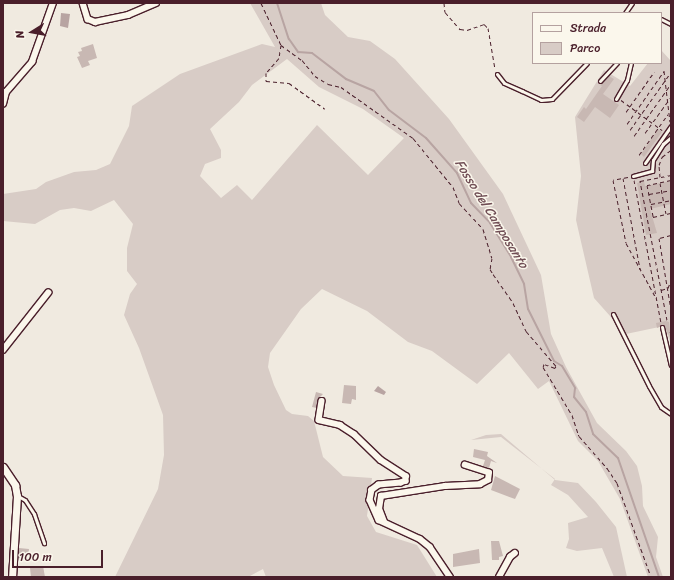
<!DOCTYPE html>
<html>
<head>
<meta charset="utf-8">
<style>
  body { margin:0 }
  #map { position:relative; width:674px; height:580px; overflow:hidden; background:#f0eae0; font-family:Sriracha,sans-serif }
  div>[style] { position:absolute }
  .green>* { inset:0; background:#d8ccc6 }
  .water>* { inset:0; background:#b8a4a2 }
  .stream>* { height:2px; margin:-1px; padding:0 1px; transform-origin:1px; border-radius:1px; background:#b8a4a2 }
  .building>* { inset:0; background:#c8b8b3 }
  .path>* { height:1px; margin-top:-0.5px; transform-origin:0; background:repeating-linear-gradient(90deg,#4a1f2b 0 4px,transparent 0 7px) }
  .roads { filter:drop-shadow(1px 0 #4a1f2b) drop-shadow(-1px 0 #4a1f2b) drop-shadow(0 1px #4a1f2b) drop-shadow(0 -1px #4a1f2b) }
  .service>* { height:3px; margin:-1.5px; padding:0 1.5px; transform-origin:1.5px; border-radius:1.5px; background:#fbf7ec }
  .minor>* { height:5.5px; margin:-2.75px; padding:0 2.75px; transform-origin:2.75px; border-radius:2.75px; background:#fbf7ec }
  .tertiary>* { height:7px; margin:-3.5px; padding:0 3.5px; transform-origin:3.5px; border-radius:3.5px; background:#fbf7ec }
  span { translate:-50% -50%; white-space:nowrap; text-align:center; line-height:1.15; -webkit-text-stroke:3px #fbf7ec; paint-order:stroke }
  .water-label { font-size:13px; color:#704e55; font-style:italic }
  .frame { position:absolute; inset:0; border:4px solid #4a1f2b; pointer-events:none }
  .legend { position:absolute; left:532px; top:12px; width:130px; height:52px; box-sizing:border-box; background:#fbf7ec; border:1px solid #b4a19f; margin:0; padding:5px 7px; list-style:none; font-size:12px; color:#4a1f2b }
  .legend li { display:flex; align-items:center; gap:8px; height:20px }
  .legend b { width:20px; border:1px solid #b4a19f }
  .north { position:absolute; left:12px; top:12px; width:40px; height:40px; -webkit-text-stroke:3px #fbf7ec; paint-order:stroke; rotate:259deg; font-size:11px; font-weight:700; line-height:16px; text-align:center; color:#4a1f2b }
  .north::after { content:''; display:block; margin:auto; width:14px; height:18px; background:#4a1f2b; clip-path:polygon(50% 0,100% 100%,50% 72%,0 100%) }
  .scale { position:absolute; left:12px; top:550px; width:91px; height:18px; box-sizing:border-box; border:2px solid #4a1f2b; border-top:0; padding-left:5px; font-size:12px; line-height:14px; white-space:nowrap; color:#4a1f2b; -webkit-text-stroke:3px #fbf7ec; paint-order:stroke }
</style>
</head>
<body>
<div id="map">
  <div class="green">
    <div style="clip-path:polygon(evenodd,250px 3px,321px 3px,325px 15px,348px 37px,370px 41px,395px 59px,449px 119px,503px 194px,541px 275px,551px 334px,566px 367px,597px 423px,626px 451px,637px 466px,642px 486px,643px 506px,658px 537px,656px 557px,663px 577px,648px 577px,620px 499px,598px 461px,578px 441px,549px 381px,538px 389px,509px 353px,477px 384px,432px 351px,408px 342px,367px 311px,322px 289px,301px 309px,270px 353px,268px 367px,274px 385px,286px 410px,292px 414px,308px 416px,314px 421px,323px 457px,343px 476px,372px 478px,367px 516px,376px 532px,417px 545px,437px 577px,266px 577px,263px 569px,248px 577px,115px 577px,158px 489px,164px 455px,163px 415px,139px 348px,124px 315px,130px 294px,137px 284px,127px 271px,127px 248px,133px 224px,114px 200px,91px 211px,74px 208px,60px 210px,35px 224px,3px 221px,3px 194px,36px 189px,46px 182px,74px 172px,96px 170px,110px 164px,129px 126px,132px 106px,180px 74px,262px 44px,275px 47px,250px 3px,287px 59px,319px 87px,363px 109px,404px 138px,368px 175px,317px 125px,252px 200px,237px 185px,221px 198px,200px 176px,205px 164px,221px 158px,221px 150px,210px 129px,239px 102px,252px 85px,287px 59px)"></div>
    <div style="clip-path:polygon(661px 50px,671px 61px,671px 344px,664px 326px,626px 334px,594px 298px,576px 220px,581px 176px,575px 117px,604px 70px,630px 86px,648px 63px,661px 63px)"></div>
    <div style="clip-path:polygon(501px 434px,555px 480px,578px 483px,596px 502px,616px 527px,627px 577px,614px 577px,602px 548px,577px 551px,566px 548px,569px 539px,568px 523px,588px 517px,568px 495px,551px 485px,555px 479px,501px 437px,471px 440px,486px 435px)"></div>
  </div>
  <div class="water">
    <div style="clip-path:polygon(61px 13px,70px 14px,68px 28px,60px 26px)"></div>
    <div style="clip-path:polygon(378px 386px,386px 392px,384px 395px,374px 391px)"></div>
  </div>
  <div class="stream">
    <div style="left:277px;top:3px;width:38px;rotate:72deg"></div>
    <div style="left:289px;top:39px;width:16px;rotate:55deg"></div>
    <div style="left:298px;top:52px;width:14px;rotate:4deg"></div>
    <div style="left:312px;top:53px;width:43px;rotate:37.4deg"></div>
    <div style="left:346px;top:79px;width:30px;rotate:23deg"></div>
    <div style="left:374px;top:91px;width:24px;rotate:52deg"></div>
    <div style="left:389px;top:110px;width:46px;rotate:37.1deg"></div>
    <div style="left:426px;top:138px;width:47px;rotate:48.5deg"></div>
    <div style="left:457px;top:173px;width:33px;rotate:65deg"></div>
    <div style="left:471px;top:203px;width:28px;rotate:46deg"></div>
    <div style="left:490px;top:223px;width:40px;rotate:58deg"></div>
    <div style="left:511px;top:257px;width:30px;rotate:64deg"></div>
    <div style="left:524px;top:284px;width:25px;rotate:81deg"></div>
    <div style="left:528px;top:309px;width:58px;rotate:63.4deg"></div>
    <div style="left:554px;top:361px;width:9px;rotate:32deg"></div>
    <div style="left:562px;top:366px;width:26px;rotate:59deg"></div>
    <div style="left:575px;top:388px;width:9px;rotate:96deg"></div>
    <div style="left:574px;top:397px;width:19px;rotate:51deg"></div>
    <div style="left:586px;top:412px;width:23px;rotate:72deg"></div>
    <div style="left:593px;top:434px;width:35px;rotate:44deg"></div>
    <div style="left:618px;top:458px;width:126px;rotate:71deg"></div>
  </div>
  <div class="building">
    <div style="clip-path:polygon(93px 44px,97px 58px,88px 61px,90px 65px,82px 68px,77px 57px,80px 56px,78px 52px,82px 51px,81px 48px)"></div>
    <div style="clip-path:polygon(609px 76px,614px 79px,603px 94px,619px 105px,610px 118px,595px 107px,584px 122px,577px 117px,584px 107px,586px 109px,602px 86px,600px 85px)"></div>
    <div style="clip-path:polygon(658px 129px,662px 132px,644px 157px,641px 154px)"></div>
    <div style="clip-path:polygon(644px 181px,645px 186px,671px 181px,671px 204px,650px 209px,657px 233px,646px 235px,637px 183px)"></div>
    <div style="clip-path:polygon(666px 321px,669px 322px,671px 340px,664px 325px,657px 328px,656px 323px)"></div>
    <div style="clip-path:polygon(344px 385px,356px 386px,356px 400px,352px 399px,351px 404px,342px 403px)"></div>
    <div style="clip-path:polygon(316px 392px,323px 394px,318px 399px,317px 408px,312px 407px)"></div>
    <div style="clip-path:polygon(474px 449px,488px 452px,487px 456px,497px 463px,491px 461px,489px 468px,483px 466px,485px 460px,473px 457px)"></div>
    <div style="clip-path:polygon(495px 476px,520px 489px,515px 499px,491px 490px)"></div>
    <div style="clip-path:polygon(491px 541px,499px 541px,503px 556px,499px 557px,499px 560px,492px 560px)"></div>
    <div style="clip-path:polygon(19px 548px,29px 549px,28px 559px,18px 558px)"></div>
    <div style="clip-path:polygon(479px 549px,480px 563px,453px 567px,453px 554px)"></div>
    <div style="clip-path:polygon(43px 566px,45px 577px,31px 577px,30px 568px)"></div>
  </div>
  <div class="path">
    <div style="left:261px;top:3px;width:47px;rotate:64.5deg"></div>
    <div style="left:281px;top:45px;width:13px;rotate:99deg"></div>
    <div style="left:279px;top:58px;width:20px;rotate:131deg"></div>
    <div style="left:266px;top:73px;width:8px;rotate:90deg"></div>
    <div style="left:266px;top:81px;width:23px;rotate:5deg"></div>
    <div style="left:289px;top:83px;width:44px;rotate:35.8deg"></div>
    <div style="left:444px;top:3px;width:9px;rotate:84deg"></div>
    <div style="left:445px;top:12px;width:23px;rotate:49deg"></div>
    <div style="left:460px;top:29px;width:7px;rotate:8deg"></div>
    <div style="left:467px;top:30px;width:18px;rotate:-19deg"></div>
    <div style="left:484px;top:24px;width:6px;rotate:45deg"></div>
    <div style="left:488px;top:28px;width:42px;rotate:80.3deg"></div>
    <div style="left:281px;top:45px;width:26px;rotate:36deg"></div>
    <div style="left:302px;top:60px;width:21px;rotate:51deg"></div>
    <div style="left:315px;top:76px;width:15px;rotate:32deg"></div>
    <div style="left:328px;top:84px;width:13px;rotate:13deg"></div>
    <div style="left:341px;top:87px;width:88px;rotate:35.3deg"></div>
    <div style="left:413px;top:138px;width:63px;rotate:50.8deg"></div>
    <div style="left:453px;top:187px;width:17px;rotate:69deg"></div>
    <div style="left:459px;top:203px;width:35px;rotate:47deg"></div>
    <div style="left:483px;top:229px;width:30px;rotate:73deg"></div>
    <div style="left:492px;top:258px;width:11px;rotate:100deg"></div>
    <div style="left:490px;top:269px;width:6px;rotate:59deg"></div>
    <div style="left:493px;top:274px;width:35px;rotate:55deg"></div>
    <div style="left:513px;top:303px;width:31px;rotate:65deg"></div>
    <div style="left:526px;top:331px;width:46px;rotate:49.4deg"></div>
    <div style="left:556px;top:366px;width:2px;rotate:117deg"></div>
    <div style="left:555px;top:368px;width:12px;rotate:-160deg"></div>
    <div style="left:544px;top:364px;width:3px;rotate:108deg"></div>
    <div style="left:543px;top:367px;width:56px;rotate:58.9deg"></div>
    <div style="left:572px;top:415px;width:22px;rotate:72deg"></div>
    <div style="left:579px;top:436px;width:43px;rotate:48.8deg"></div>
    <div style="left:607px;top:468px;width:18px;rotate:56deg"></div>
    <div style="left:617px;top:483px;width:100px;rotate:70.1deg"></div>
    <div style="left:664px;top:71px;width:51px;rotate:83.3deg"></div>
    <div style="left:621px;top:100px;width:51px;rotate:36.2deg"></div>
    <div style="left:626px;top:112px;width:49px;rotate:-55deg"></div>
    <div style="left:627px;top:124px;width:65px;rotate:-55.1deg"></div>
    <div style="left:630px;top:130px;width:71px;rotate:-54.7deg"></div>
    <div style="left:645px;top:133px;width:44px;rotate:-54.2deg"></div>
    <div style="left:634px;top:136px;width:64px;rotate:-54.6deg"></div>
    <div style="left:639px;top:155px;width:50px;rotate:-54.7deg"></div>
    <div style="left:628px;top:177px;width:15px;rotate:169deg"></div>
    <div style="left:613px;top:180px;width:64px;rotate:78.3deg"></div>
    <div style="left:626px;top:243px;width:63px;rotate:61.4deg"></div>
    <div style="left:660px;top:177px;width:12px;rotate:-95deg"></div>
    <div style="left:659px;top:165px;width:9px;rotate:-69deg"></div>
    <div style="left:662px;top:157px;width:11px;rotate:-38deg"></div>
    <div style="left:623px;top:178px;width:93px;rotate:79.4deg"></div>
    <div style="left:634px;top:180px;width:146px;rotate:79.3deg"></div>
    <div style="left:671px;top:180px;width:25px;rotate:168deg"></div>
    <div style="left:647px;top:185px;width:33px;rotate:79deg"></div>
    <div style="left:653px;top:217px;width:18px;rotate:-13deg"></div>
    <div style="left:660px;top:183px;width:31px;rotate:79deg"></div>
    <div style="left:649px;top:194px;width:22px;rotate:-10deg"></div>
    <div style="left:651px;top:204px;width:20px;rotate:-11deg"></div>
    <div style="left:671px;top:235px;width:12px;rotate:166deg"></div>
    <div style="left:659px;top:238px;width:73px;rotate:80.5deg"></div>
    <div style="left:661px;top:290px;width:7px;rotate:-16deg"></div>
    <div style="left:668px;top:288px;width:9px;rotate:-69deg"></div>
    <div style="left:667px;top:320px;width:142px;rotate:-101deg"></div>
    <div style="left:640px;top:181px;width:32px;rotate:-11deg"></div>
    <div style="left:670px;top:331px;width:3px;rotate:72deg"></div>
  </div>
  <div class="roads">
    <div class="service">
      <div style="left:625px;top:13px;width:12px;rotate:-55deg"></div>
      <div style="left:661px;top:19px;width:11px;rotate:27deg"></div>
      <div style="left:497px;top:74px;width:11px;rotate:52deg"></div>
      <div style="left:504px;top:83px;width:20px;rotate:24deg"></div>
      <div style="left:522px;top:91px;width:21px;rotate:25deg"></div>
      <div style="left:541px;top:100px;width:11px;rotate:-5deg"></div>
      <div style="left:552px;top:99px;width:50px;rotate:-45.8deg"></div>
      <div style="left:600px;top:81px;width:25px;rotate:-47deg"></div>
      <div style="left:616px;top:99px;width:22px;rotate:-60deg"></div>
      <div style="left:627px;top:80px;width:17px;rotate:-77deg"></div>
      <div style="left:645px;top:163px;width:45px;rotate:-54.9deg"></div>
      <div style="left:633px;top:176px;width:20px;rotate:-15deg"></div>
      <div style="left:652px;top:171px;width:11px;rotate:-85deg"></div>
      <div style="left:653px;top:160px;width:19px;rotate:-58deg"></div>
      <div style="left:663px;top:144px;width:11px;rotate:-41deg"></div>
      <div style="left:613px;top:314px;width:80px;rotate:63.4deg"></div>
      <div style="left:649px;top:386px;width:24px;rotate:60deg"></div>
      <div style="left:661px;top:407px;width:12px;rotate:35deg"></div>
      <div style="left:662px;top:327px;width:39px;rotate:77deg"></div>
      <div style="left:18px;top:496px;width:8px;rotate:30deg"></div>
      <div style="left:25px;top:500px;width:17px;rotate:57deg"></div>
      <div style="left:34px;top:514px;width:31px;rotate:71deg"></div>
    </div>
    <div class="minor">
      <div style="left:83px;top:3px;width:17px;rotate:73deg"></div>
      <div style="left:88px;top:19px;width:8px;rotate:23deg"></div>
      <div style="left:95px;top:22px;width:34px;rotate:-12deg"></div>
      <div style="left:128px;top:15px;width:30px;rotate:-23deg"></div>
      <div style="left:3px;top:104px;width:12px;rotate:-76deg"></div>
      <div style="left:6px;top:92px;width:40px;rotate:-49deg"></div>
      <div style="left:32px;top:62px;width:63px;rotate:-70.4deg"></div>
      <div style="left:3px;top:350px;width:73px;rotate:-51.7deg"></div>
      <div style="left:322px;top:401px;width:19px;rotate:99deg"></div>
      <div style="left:319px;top:420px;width:22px;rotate:13deg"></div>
      <div style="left:340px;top:425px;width:17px;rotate:33deg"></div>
      <div style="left:354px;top:434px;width:37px;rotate:44deg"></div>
      <div style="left:381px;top:460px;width:30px;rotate:33deg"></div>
      <div style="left:406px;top:476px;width:5px;rotate:90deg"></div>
      <div style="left:406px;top:481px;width:5px;rotate:158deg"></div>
      <div style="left:401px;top:483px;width:22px;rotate:175deg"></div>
      <div style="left:379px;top:485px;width:9px;rotate:144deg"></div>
      <div style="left:372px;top:490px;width:10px;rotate:101deg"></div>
      <div style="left:370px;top:500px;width:22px;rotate:66deg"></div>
      <div style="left:379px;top:520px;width:45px;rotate:24.9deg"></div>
      <div style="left:420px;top:539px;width:13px;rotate:39deg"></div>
      <div style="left:430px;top:547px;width:36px;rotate:56deg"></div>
      <div style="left:384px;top:522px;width:14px;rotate:-111deg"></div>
      <div style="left:379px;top:509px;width:13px;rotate:-81deg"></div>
      <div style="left:381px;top:496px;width:65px;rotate:-8.9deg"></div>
      <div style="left:445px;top:486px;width:35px;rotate:-3deg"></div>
      <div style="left:480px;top:484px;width:9px;rotate:-27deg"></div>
      <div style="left:488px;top:480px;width:7px;rotate:-82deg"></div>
      <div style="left:489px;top:473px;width:25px;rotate:-162deg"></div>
      <div style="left:499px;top:577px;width:23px;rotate:-61deg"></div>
      <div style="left:510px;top:557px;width:6px;rotate:-39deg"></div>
    </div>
    <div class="tertiary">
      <div style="left:3px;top:467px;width:22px;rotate:56deg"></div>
      <div style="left:15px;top:485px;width:11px;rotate:80deg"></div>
      <div style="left:17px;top:496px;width:81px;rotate:93.5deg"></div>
    </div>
  </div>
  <div class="water-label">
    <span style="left:491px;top:214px;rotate:58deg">Fosso del Camposanto</span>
  </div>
  <div class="frame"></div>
  <ul class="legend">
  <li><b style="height:5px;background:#fbf7ec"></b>Strada</li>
  <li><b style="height:11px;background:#d8ccc6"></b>Parco</li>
  </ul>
  <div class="north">N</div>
  <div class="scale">100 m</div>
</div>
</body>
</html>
